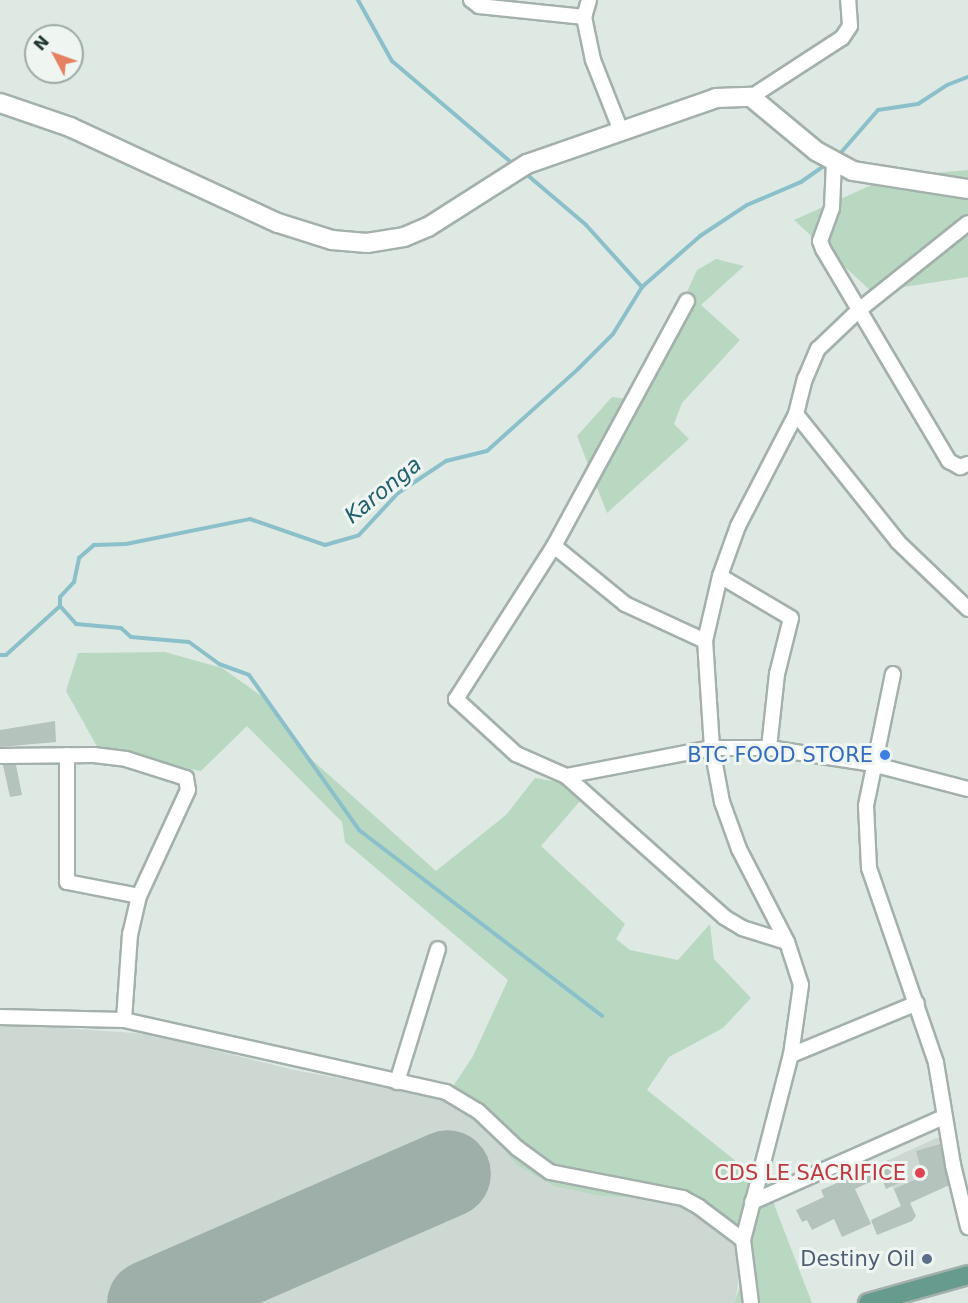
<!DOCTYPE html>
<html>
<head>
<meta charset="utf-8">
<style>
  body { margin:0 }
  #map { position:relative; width:968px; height:1303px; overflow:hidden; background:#dfe9e4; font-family:"DejaVu Sans",sans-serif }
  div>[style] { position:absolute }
  .built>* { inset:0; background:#cdd8d3 }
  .green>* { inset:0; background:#b9d8c2 }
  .stream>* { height:4px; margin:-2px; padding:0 2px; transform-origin:2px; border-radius:2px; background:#8bc0ca }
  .runway>* { height:87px; margin:-43.5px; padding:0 43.5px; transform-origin:43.5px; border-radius:43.5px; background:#9eaea8 }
  .building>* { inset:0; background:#b5c3bd }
  .roads { filter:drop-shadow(2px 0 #a3b0ab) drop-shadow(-2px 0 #a3b0ab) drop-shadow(0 2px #a3b0ab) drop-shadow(0 -2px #a3b0ab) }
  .minor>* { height:14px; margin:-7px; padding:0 7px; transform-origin:7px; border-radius:7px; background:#fff }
  .tertiary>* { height:18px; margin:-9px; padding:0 9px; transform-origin:9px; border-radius:9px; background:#fff }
  .primary>* { height:18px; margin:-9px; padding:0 9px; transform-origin:9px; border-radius:9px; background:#679b8d }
  .dots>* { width:16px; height:16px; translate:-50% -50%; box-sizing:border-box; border:3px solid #eff6f2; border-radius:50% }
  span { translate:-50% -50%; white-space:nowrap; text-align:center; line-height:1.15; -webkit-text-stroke:6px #eff6f2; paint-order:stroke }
  .shop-label { font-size:21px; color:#366cbe }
  .right { translate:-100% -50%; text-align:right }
  .health-label { font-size:21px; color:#be3a42 }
  .service-label { font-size:21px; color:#4e5e75 }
  .water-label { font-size:22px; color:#22606d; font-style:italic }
  .north { position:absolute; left:24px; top:24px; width:60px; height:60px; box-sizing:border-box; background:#eff6f2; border:2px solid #9daaa5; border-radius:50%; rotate:311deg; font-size:16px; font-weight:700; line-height:24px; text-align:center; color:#223731 }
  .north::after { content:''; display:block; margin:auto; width:21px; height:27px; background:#e58161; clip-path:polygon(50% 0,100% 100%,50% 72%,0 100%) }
</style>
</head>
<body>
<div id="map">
  <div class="built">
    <div style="clip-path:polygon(6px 1024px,149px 1034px,294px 1070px,441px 1097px,464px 1106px,601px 1196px,682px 1201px,713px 1220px,742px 1253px,735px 1303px,0 1303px,0 1025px)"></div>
    <div style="clip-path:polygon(945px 1134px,955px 1183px,901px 1206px,882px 1163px)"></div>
  </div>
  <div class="green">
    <div style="clip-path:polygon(968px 170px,968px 277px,872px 292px,794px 220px,889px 177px)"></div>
    <div style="clip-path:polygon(716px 259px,744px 266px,701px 305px,740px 340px,682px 403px,674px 424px,689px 439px,607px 513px,577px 436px,612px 397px,637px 400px,697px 270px)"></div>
    <div style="clip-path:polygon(165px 652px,222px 668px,270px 702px,300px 749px,436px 871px,506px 815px,535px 778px,564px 783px,581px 800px,541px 846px,625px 924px,616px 939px,630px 950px,678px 960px,710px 924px,714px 959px,751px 998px,723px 1028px,669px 1057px,647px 1090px,767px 1186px,812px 1303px,734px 1303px,747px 1266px,742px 1253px,713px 1220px,682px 1201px,601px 1196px,554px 1186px,517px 1165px,452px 1088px,473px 1056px,508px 980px,345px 842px,342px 822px,247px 726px,201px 771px,100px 752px,66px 691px,78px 653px)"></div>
  </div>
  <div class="stream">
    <div style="left:358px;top:0;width:70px;rotate:60.9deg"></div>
    <div style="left:392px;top:61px;width:160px;rotate:40.4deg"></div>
    <div style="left:838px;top:156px;width:61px;rotate:-49deg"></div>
    <div style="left:878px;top:110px;width:40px;rotate:-8.5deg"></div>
    <div style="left:918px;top:104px;width:35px;rotate:-33deg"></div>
    <div style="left:947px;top:85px;width:22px;rotate:-21deg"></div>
    <div style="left:525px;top:173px;width:80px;rotate:40.4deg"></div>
    <div style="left:586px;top:225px;width:84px;rotate:47.9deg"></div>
    <div style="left:60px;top:606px;width:24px;rotate:48deg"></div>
    <div style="left:76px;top:624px;width:45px;rotate:5.1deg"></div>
    <div style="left:121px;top:628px;width:13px;rotate:42deg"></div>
    <div style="left:131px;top:637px;width:58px;rotate:4.9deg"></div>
    <div style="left:189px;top:642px;width:37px;rotate:36deg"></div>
    <div style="left:219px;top:664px;width:32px;rotate:20deg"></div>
    <div style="left:249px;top:675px;width:190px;rotate:54.6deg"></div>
    <div style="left:359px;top:830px;width:306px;rotate:37.4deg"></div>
    <div style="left:0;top:655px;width:6px"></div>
    <div style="left:6px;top:655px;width:73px;rotate:-42.2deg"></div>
    <div style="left:60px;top:606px;width:9px;rotate:-90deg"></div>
    <div style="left:60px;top:597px;width:21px;rotate:-47deg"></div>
    <div style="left:74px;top:582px;width:25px;rotate:-78deg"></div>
    <div style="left:79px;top:558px;width:20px;rotate:-41deg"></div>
    <div style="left:94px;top:545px;width:32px;rotate:-2deg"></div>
    <div style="left:126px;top:544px;width:126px;rotate:-11.4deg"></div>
    <div style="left:250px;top:519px;width:79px;rotate:19.1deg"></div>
    <div style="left:325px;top:545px;width:35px;rotate:-16deg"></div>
    <div style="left:359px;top:535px;width:57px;rotate:-47.1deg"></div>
    <div style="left:398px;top:493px;width:58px;rotate:-33.7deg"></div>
    <div style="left:446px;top:461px;width:42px;rotate:-13.7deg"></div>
    <div style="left:487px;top:451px;width:122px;rotate:-42deg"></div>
    <div style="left:578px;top:369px;width:49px;rotate:-45deg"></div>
    <div style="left:613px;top:334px;width:55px;rotate:-58.3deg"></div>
    <div style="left:642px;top:287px;width:77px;rotate:-41.3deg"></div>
    <div style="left:700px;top:236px;width:56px;rotate:-33.4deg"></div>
    <div style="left:747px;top:205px;width:59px;rotate:-23.1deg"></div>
    <div style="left:801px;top:182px;width:32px;rotate:-35deg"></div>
  </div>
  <div class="runway">
    <div style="left:150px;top:1303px;width:324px;rotate:-23.6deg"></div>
  </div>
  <div class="building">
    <div style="clip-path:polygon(55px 721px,56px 742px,0 747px,0 730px)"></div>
    <div style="clip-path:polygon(3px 765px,16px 765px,22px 795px,10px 797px)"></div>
    <div style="clip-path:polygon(940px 1144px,949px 1185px,910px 1203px,916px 1216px,912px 1221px,877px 1235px,871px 1220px,901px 1206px,894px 1189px,923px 1176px,916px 1151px)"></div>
    <div style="clip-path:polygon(889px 1160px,899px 1183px,886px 1189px,881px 1177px,855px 1189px,871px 1224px,842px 1237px,834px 1219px,812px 1230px,807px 1220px,802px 1222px,796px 1210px,824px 1197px,821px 1190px)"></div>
  </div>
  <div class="roads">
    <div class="minor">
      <div style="left:471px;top:0;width:10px;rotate:37deg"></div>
      <div style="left:479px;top:6px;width:106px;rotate:6deg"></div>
      <div style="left:589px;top:0;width:18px;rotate:106deg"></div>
      <div style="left:584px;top:17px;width:44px;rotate:78.2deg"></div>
      <div style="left:593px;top:60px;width:76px;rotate:68.5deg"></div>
      <div style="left:751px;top:97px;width:108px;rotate:-33deg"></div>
      <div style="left:842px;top:38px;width:14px;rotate:-56deg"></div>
      <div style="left:850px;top:26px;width:26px;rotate:-94deg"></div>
      <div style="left:834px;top:162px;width:46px;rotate:92.5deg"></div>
      <div style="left:832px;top:208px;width:35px;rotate:110deg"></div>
      <div style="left:820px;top:241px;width:9px;rotate:69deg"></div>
      <div style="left:823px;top:249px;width:247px;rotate:59.3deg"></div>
      <div style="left:949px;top:461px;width:13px;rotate:29deg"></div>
      <div style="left:960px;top:467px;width:9px;rotate:-21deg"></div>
      <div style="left:687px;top:301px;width:279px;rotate:118.5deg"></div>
      <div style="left:554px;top:546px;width:182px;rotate:122.6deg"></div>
      <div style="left:456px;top:699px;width:81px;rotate:42.5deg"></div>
      <div style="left:516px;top:754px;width:55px;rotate:23.7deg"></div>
      <div style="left:566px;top:776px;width:212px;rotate:41.7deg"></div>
      <div style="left:724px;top:917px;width:21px;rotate:31deg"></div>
      <div style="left:742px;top:928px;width:47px;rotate:17.3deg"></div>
      <div style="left:796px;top:414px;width:164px;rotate:51.4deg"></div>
      <div style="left:898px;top:542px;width:97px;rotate:43.7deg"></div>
      <div style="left:554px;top:546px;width:92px;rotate:39.2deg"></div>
      <div style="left:625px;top:604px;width:88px;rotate:24.8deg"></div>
      <div style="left:720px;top:576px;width:82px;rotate:30.6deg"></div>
      <div style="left:791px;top:618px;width:58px;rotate:104deg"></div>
      <div style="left:777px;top:674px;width:74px;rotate:96.2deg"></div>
      <div style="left:893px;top:674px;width:135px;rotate:101.6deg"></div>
      <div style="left:866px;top:806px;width:62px;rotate:87.2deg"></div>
      <div style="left:869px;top:868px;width:206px;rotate:71deg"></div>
      <div style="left:936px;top:1063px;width:103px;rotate:80.5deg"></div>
      <div style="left:953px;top:1165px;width:64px;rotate:76.4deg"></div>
      <div style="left:67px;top:755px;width:127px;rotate:90deg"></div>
      <div style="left:67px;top:882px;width:73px;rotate:11deg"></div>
      <div style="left:0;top:756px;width:94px;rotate:-0.6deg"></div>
      <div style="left:94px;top:755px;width:32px;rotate:7deg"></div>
      <div style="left:126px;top:759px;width:63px;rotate:17.6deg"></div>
      <div style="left:186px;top:778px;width:12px;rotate:81deg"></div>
      <div style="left:188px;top:790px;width:117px;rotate:114.8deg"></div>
      <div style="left:139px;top:896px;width:39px;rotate:103deg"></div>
      <div style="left:130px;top:934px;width:86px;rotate:94deg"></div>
      <div style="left:566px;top:776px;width:149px;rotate:-10.9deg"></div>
      <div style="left:712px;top:748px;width:57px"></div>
      <div style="left:769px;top:748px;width:104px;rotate:8.8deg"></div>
      <div style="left:872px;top:764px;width:99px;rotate:14.6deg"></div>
      <div style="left:0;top:1017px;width:124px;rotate:1.4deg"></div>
      <div style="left:124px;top:1020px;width:330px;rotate:12.6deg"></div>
      <div style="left:446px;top:1092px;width:37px;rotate:31deg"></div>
      <div style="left:478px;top:1111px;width:54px;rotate:43.5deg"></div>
      <div style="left:517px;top:1148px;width:41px;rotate:36deg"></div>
      <div style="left:550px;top:1172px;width:136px;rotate:11.1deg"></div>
      <div style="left:683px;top:1198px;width:18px;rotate:29deg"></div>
      <div style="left:699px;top:1207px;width:55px;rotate:36.9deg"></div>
      <div style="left:743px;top:1240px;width:64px;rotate:82.8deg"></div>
      <div style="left:791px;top:1055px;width:136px;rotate:-22.4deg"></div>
      <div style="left:397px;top:1082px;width:139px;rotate:-72.9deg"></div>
      <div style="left:752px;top:1202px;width:210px;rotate:-23.9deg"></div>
      <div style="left:743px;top:1240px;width:191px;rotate:-75.5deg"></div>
      <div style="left:791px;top:1055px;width:71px;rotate:-81.9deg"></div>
      <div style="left:801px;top:985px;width:45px;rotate:-108deg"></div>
      <div style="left:787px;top:942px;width:105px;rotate:-117.3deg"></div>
      <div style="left:739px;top:849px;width:50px;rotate:-109.9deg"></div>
      <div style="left:722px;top:802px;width:55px;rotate:-100.5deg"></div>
      <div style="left:712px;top:748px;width:107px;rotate:-93.7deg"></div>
      <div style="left:705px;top:641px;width:67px;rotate:-77deg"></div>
      <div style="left:720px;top:576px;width:53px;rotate:-70.2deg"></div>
      <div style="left:738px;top:526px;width:126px;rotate:-62.6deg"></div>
      <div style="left:796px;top:414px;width:36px;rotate:-76deg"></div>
      <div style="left:805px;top:379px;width:33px;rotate:-67deg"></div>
      <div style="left:818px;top:349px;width:57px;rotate:-43.6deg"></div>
      <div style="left:859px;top:310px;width:139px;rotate:-38.6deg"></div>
    </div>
    <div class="tertiary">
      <div style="left:0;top:103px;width:74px;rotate:18.9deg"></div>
      <div style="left:70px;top:127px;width:229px;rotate:24.8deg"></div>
      <div style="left:278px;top:223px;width:57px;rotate:17.5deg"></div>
      <div style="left:332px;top:240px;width:35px;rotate:5deg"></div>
      <div style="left:367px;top:243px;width:37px;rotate:-9deg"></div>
      <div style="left:404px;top:237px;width:26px;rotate:-23deg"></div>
      <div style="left:428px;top:227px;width:117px;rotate:-32.5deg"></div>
      <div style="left:527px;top:164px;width:200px;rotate:-19.2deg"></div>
      <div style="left:716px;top:98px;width:35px;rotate:-2deg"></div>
      <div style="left:751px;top:97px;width:85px;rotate:39.7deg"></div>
      <div style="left:816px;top:151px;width:42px;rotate:28.4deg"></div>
      <div style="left:853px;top:171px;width:116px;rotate:8.9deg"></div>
    </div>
    <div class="primary">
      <div style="left:868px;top:1303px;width:104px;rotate:-15.6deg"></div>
    </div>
  </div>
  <div class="dots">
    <div style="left:885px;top:755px;background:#3f7fe0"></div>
    <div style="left:920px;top:1173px;background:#e0444e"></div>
    <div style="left:927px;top:1259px;background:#5c6f8a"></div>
  </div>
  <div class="shop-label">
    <span class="right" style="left:873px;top:755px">BTC FOOD STORE</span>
  </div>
  <div class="health-label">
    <span class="right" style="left:906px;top:1173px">CDS LE SACRIFICE</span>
  </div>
  <div class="service-label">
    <span class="right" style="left:915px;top:1259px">Destiny Oil</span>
  </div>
  <div class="water-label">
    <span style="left:383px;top:490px;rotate:-39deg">Karonga</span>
  </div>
  <div class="north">N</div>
</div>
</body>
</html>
